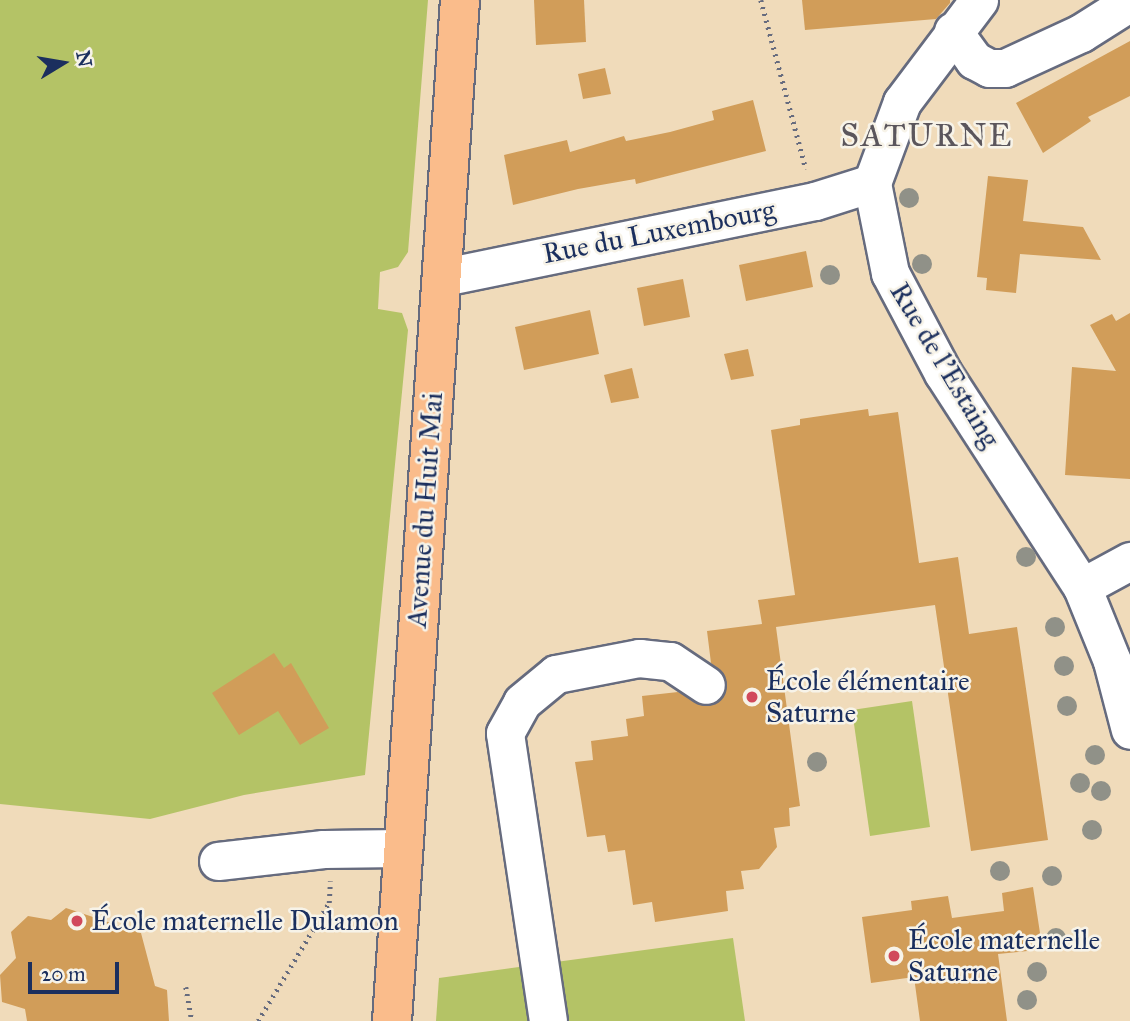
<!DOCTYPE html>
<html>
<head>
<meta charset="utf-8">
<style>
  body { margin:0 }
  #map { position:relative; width:1130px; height:1021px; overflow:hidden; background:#f0dbba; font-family:"IM FELL Great Primer",serif }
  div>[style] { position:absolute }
  .green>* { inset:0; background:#b4c366 }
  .building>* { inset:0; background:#d19d59 }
  .path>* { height:4.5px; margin-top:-2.25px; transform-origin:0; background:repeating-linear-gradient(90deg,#666b7e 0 2px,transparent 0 7px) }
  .roads { filter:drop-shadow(2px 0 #666b7e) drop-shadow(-2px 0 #666b7e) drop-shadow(0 2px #666b7e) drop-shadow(0 -2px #666b7e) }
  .minor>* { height:37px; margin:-18.5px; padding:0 18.5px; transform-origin:18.5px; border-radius:18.5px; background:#fff }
  .major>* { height:38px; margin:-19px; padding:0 19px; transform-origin:19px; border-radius:19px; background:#fabc8b }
  .trees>* { width:20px; height:20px; margin:-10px; border-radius:50%; background:#909188 }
  .dots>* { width:19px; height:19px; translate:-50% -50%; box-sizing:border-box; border:4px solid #f7f3e8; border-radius:50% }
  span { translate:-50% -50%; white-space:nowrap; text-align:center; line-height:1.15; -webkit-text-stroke:5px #f7f3e8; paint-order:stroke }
  .street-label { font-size:28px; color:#1b2f5e }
  .poi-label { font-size:28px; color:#1b2f5e }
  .left { translate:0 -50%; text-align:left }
  .quarter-label { font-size:32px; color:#5b565c; letter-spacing:2px }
  .north { position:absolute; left:28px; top:28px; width:70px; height:70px; -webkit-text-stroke:5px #f7f3e8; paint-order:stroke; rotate:79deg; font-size:19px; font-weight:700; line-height:28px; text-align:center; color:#1b2f5e }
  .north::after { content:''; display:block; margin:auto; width:24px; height:32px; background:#1b2f5e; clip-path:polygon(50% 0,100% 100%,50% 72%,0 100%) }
  .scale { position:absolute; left:28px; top:962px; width:91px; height:32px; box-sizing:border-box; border:4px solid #1b2f5e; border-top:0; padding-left:9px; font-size:21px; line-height:24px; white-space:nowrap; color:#1b2f5e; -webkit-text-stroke:5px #f7f3e8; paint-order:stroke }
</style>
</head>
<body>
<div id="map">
  <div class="green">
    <div style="clip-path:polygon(0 0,428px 0,408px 252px,398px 267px,380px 272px,378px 309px,402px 313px,408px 330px,365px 775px,244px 795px,150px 819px,0 804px)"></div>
    <div style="clip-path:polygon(912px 701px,930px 827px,870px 836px,852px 710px)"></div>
    <div style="clip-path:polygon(733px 938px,745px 1021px,436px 1021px,439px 978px)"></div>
  </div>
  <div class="building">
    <div style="clip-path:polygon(534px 0,584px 0,586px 42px,536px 45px)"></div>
    <div style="clip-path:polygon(802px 0,950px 0,950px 3px,936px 19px,805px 30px)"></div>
    <div style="clip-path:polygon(1130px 41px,1130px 96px,1088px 117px,1091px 121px,1043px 153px,1016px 103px)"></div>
    <div style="clip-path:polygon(605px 68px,611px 94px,583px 99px,578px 74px)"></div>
    <div style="clip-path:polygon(753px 100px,766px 151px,636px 184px,635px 179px,578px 189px,513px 205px,504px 155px,567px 140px,570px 152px,624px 136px,626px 141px,670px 132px,714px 120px,712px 111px)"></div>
    <div style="clip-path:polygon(988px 176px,1028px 180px,1023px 221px,1083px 227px,1101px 260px,1020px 254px,1016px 293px,986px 290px,987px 278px,977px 277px)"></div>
    <div style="clip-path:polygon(806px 251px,813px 287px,746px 301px,739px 265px)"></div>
    <div style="clip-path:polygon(683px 279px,690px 317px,644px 326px,637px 288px)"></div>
    <div style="clip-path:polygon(590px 310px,599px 354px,524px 370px,515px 327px)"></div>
    <div style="clip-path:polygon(1130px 313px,1130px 479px,1065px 475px,1072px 367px,1116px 371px,1090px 325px,1112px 314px,1116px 321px)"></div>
    <div style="clip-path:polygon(748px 349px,754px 376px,731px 380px,724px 354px)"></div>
    <div style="clip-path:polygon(632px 368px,639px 398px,611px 403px,604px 375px)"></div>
    <div style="clip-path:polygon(868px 409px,869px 416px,898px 412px,919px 563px,958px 557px,969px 634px,1017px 627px,1048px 840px,971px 851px,935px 605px,776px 627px,800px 806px,789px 808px,790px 826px,774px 828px,777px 847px,759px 869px,741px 871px,744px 889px,726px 891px,728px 911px,655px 922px,652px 902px,633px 905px,625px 850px,608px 852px,605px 835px,587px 837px,575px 762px,593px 760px,591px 741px,628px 736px,626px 719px,644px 716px,642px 696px,678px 692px,705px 706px,723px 697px,725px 676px,711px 663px,707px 631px,762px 624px,758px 600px,795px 595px,771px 430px,800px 425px,800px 419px)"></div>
    <div style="clip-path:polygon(274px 653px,284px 668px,291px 663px,329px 728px,300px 745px,278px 711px,239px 735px,212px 693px)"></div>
    <div style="clip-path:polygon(1033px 887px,1040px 933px,1027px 951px,998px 954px,1007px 1021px,920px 1021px,914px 977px,871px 983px,862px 917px,912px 910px,911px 901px,948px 896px,952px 918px,1004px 911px,1002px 893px)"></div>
    <div style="clip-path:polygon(66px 908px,141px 933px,155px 986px,167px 990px,169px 1021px,27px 1021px,25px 1009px,2px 1002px,0 975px,16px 958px,11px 932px,28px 916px,51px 920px)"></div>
  </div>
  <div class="path">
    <div style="left:761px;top:0;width:175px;rotate:75.1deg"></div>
    <div style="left:186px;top:987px;width:35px;rotate:80deg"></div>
    <div style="left:258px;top:1021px;width:138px;rotate:-59deg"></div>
    <div style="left:329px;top:903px;width:22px;rotate:-87deg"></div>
  </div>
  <div class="roads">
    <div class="minor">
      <div style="left:979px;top:0;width:128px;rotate:127deg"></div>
      <div style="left:902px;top:102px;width:86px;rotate:110.3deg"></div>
      <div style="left:872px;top:183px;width:92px;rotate:78.7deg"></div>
      <div style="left:890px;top:273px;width:113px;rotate:62.1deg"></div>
      <div style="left:943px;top:373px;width:255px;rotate:57deg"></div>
      <div style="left:1082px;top:587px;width:80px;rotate:67.9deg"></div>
      <div style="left:1112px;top:661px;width:71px;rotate:75.4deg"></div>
      <div style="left:953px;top:31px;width:36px;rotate:54deg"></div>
      <div style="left:974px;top:60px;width:17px;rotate:28deg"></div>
      <div style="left:989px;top:68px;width:16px"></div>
      <div style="left:1005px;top:68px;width:84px;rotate:-24.7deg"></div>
      <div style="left:1081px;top:33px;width:58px;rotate:-32.3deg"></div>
      <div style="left:444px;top:277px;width:379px;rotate:-11.6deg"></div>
      <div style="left:815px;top:201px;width:60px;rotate:-17.5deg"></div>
      <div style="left:1082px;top:587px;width:55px;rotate:-28.4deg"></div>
      <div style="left:218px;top:861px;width:106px;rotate:-6.5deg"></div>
      <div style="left:323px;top:849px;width:78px;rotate:-0.7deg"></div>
      <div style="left:548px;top:1021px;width:291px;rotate:-98.5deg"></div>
      <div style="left:505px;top:733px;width:35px;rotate:-61deg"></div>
      <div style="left:522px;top:702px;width:44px;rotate:-39.5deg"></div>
      <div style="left:556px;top:674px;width:85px;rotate:-10.9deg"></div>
      <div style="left:639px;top:658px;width:31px;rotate:6deg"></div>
      <div style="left:670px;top:661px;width:43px;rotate:33.7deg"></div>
    </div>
    <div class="major">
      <div style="left:392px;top:1021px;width:1023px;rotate:-86.19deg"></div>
    </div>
  </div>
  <div class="trees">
    <div style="left:909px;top:198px"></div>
    <div style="left:922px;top:264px"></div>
    <div style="left:830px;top:275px"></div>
    <div style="left:1026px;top:557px"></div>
    <div style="left:1055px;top:627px"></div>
    <div style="left:1064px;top:666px"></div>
    <div style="left:1067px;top:706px"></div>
    <div style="left:1095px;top:755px"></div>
    <div style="left:817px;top:762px"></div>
    <div style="left:1080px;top:783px"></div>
    <div style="left:1101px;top:791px"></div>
    <div style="left:1092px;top:830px"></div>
    <div style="left:1000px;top:871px"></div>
    <div style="left:1052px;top:876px"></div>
    <div style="left:1056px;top:938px"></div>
    <div style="left:1037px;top:972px"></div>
    <div style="left:1027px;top:1000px"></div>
  </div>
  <div class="dots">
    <div style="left:752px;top:697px;background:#d1495b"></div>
    <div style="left:77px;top:921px;background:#d1495b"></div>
    <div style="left:894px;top:956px;background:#d1495b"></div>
  </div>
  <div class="street-label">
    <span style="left:659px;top:232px;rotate:-11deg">Rue du Luxembourg</span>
    <span style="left:945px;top:365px;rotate:59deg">Rue de l'Estaing</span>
    <span style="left:425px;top:510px;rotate:-86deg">Avenue du Huit Mai</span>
  </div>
  <div class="poi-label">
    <span class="left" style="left:766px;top:697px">École élémentaire<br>Saturne</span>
    <span class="left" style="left:91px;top:921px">École maternelle Dulamon</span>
    <span class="left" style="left:908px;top:956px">École maternelle<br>Saturne</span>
  </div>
  <div class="quarter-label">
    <span style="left:927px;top:136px">SATURNE</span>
  </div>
  <div class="north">N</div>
  <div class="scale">20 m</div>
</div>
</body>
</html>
